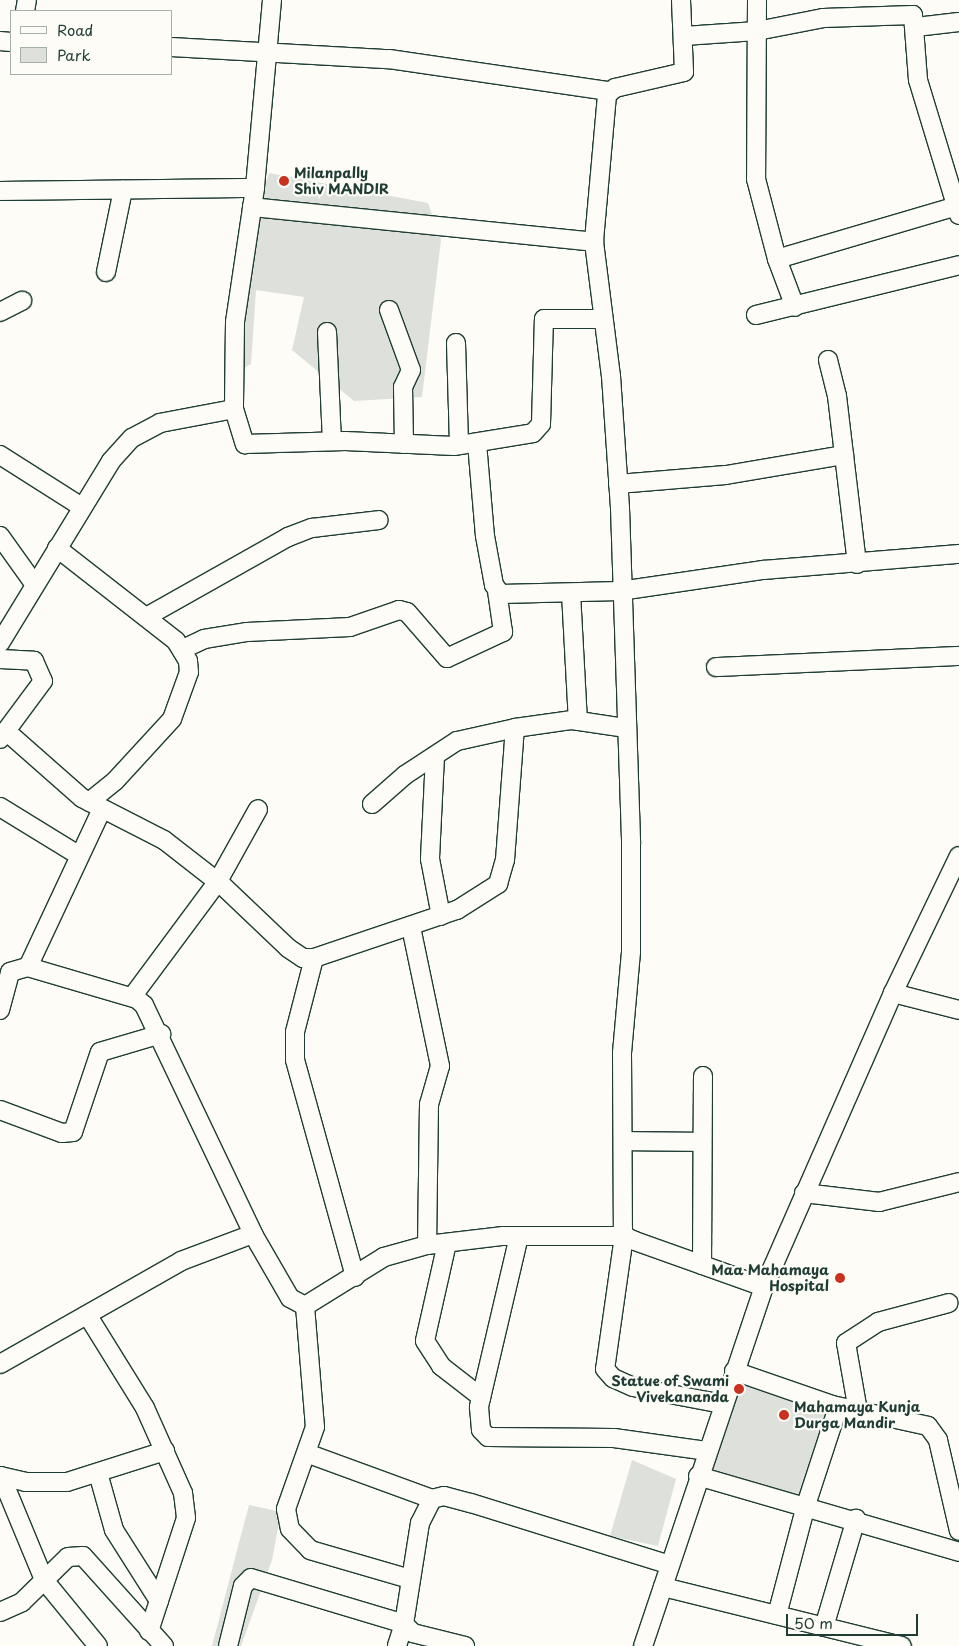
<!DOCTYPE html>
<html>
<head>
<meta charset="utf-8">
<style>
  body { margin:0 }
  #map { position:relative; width:959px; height:1646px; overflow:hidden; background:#fdfcf7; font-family:"Playpen Sans",sans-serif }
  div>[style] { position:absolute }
  .green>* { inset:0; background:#dde0db }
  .roads { filter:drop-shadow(1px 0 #1f3d34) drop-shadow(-1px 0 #1f3d34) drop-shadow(0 1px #1f3d34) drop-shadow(0 -1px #1f3d34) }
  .street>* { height:18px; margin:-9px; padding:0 9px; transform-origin:9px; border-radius:9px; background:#fdfcf7 }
  .dots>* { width:14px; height:14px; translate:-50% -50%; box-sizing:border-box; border:2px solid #fdfcf7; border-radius:50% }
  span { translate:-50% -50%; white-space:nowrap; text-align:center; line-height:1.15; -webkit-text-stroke:4.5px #fdfcf7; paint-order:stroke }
  .poi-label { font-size:14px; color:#1f3d34; font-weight:700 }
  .left { translate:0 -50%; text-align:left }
  .right { translate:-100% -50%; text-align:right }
  .legend { position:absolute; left:10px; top:10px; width:162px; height:65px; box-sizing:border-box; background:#fdfcf7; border:1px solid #a4b0a9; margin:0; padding:6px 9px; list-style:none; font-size:15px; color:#1f3d34 }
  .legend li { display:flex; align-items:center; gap:10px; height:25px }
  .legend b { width:25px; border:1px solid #a4b0a9 }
  .scale { position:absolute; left:786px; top:1614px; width:132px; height:22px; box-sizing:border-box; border:2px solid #1f3d34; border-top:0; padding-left:6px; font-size:15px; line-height:18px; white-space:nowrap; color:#1f3d34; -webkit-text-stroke:4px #fdfcf7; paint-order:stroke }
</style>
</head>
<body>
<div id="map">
  <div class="green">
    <div style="clip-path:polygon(269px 173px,428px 203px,441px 240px,422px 397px,354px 401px,292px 350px,304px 297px,256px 290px,251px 364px,235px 373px,232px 288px)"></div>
    <div style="clip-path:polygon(737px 1375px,834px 1408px,803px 1501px,693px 1475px)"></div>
    <div style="clip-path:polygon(632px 1460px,676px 1479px,658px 1546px,610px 1536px)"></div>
    <div style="clip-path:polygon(249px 1505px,281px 1512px,272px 1560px,241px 1646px,212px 1646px)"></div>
  </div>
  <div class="roads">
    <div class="street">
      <div style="left:272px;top:0;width:189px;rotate:95.2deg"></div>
      <div style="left:255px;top:188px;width:135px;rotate:98.5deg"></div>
      <div style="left:235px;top:322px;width:87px;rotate:90.7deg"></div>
      <div style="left:234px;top:409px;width:37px;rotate:73deg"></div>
      <div style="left:245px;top:444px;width:100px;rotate:-1.7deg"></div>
      <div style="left:345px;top:441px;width:109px;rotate:2.6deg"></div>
      <div style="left:454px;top:446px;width:80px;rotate:-9.3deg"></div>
      <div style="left:533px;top:433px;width:12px;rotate:-48deg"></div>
      <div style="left:541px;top:424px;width:105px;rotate:-88.4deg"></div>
      <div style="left:544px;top:319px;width:58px"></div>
      <div style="left:681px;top:0;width:72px;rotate:87.6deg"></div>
      <div style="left:684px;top:72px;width:71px;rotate:166.9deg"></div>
      <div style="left:615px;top:88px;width:11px;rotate:139deg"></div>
      <div style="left:607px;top:95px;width:148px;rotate:95.1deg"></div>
      <div style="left:594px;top:242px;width:135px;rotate:82.8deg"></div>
      <div style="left:611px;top:376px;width:132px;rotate:86.1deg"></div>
      <div style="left:620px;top:508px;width:336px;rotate:88.1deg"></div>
      <div style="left:631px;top:844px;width:108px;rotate:90deg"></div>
      <div style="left:631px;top:952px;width:101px;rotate:95.1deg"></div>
      <div style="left:622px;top:1053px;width:176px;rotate:89.7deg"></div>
      <div style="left:623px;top:1229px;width:7px;rotate:82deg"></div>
      <div style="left:624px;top:1236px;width:12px;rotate:24deg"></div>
      <div style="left:635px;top:1241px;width:137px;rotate:19.6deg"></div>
      <div style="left:757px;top:0;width:179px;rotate:90.3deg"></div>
      <div style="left:756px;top:179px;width:83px;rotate:75.3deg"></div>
      <div style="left:777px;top:259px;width:51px;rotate:69.4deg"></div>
      <div style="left:25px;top:11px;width:11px;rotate:-80deg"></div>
      <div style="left:916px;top:27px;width:43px;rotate:-6.6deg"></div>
      <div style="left:684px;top:36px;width:73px;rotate:-3.9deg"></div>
      <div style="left:757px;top:31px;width:67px;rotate:-11.1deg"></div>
      <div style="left:823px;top:18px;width:90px;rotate:-1.9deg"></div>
      <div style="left:913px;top:15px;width:65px;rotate:85.6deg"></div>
      <div style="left:918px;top:80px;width:141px;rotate:73.1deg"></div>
      <div style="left:0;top:41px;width:11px;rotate:5deg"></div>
      <div style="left:171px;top:47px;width:218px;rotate:3.2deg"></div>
      <div style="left:389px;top:59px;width:222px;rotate:8.3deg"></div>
      <div style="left:0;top:191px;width:255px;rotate:-0.7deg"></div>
      <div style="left:252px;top:207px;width:344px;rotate:5.8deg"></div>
      <div style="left:777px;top:259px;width:188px;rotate:-16.4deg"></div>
      <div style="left:106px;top:272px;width:84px;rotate:-78.3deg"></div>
      <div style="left:389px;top:310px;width:64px;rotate:69.9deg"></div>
      <div style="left:411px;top:370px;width:19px;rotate:115deg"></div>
      <div style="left:403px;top:387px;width:57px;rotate:89deg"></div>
      <div style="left:0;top:312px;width:25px;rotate:-27deg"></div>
      <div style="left:756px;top:315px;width:209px;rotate:-13.8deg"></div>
      <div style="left:327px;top:332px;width:109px;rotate:87.4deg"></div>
      <div style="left:456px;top:343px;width:102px;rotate:88.3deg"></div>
      <div style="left:828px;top:360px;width:37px;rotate:76deg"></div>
      <div style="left:837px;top:396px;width:169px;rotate:83.2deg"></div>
      <div style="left:477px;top:443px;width:93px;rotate:85.1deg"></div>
      <div style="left:485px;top:536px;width:50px;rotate:79.6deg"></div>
      <div style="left:494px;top:585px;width:11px;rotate:52deg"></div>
      <div style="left:501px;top:594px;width:119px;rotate:-1.4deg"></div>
      <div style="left:620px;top:591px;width:145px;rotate:-8.4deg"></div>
      <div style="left:763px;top:570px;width:197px;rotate:-4.7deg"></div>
      <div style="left:0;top:455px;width:97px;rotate:32.4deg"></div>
      <div style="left:618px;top:484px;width:108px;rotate:-4.8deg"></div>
      <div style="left:726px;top:475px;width:120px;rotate:-9.6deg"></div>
      <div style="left:0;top:536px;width:60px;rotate:54.5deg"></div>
      <div style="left:57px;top:548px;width:151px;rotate:38deg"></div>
      <div style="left:176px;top:641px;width:23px;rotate:59deg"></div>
      <div style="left:188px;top:661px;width:11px;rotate:85deg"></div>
      <div style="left:189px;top:672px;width:50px;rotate:109.9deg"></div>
      <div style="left:172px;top:719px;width:84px;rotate:132.6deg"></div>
      <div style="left:115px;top:781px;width:33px;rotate:141deg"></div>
      <div style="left:571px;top:593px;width:128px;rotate:86.9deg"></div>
      <div style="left:146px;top:617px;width:163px;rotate:-29.4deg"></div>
      <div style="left:288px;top:537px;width:26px;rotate:-21deg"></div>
      <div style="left:312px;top:528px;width:67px;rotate:-6.8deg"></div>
      <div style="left:0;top:643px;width:213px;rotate:-58.6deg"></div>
      <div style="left:111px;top:461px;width:31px;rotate:-48deg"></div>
      <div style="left:132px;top:438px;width:32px;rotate:-28deg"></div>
      <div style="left:160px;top:423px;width:75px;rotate:-10.7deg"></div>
      <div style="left:183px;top:649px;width:23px;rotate:-25deg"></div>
      <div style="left:204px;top:639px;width:44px;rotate:-9.2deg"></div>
      <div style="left:247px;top:632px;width:103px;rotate:-2.8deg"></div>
      <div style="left:350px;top:627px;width:52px;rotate:-19.1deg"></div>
      <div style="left:399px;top:610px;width:8px;rotate:14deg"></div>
      <div style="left:407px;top:612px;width:61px;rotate:49deg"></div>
      <div style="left:447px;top:658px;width:62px;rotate:-24.9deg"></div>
      <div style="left:503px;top:632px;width:41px;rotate:-98.3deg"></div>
      <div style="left:0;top:659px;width:34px;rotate:3deg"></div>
      <div style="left:34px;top:661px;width:22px;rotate:66deg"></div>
      <div style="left:43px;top:681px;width:72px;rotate:126.6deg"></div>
      <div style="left:716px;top:667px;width:243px;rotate:-2.6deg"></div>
      <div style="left:6px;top:731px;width:101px;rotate:41.4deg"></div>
      <div style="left:82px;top:798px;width:92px;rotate:27.1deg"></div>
      <div style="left:164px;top:840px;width:75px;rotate:37.9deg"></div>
      <div style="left:223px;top:886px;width:90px;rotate:43.6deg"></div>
      <div style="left:288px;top:948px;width:18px;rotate:34deg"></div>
      <div style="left:303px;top:958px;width:11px"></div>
      <div style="left:314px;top:958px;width:151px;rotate:-18.6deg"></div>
      <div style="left:457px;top:910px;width:49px;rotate:-32.4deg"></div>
      <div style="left:498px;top:884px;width:25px;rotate:-74deg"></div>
      <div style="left:505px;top:860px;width:132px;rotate:-85.7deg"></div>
      <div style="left:515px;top:728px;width:58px;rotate:-8deg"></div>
      <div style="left:572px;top:720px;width:55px;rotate:8.4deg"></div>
      <div style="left:435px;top:756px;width:103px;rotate:92.8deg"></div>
      <div style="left:430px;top:859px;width:58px;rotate:79.1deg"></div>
      <div style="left:372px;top:804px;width:44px;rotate:-41.3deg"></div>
      <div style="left:405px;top:775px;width:62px;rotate:-33.2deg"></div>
      <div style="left:457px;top:741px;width:59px;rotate:-12.6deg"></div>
      <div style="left:0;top:807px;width:92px;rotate:31.6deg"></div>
      <div style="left:411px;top:927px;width:142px;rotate:78.2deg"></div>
      <div style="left:440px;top:1066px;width:40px;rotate:106deg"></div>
      <div style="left:429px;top:1104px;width:141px;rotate:90.8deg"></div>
      <div style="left:314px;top:958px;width:76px;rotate:104.4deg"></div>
      <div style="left:295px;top:1032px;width:28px;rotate:90deg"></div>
      <div style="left:295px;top:1060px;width:225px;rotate:74.5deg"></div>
      <div style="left:28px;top:967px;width:174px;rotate:-64.9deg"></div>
      <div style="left:893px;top:993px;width:68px;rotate:14.4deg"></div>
      <div style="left:132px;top:997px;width:144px;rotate:-53.4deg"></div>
      <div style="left:218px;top:881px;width:82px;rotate:-60.9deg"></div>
      <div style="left:0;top:1010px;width:39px;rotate:-75deg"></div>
      <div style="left:10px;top:972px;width:19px;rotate:-16deg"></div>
      <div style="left:28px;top:967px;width:114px;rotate:16.4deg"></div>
      <div style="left:137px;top:999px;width:9px;rotate:41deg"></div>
      <div style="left:144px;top:1005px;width:254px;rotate:64.5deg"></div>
      <div style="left:0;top:1110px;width:66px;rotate:20.4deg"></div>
      <div style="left:62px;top:1133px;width:11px;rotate:-5deg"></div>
      <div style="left:73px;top:1132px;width:84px;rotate:-71.4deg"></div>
      <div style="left:100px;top:1052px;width:64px;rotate:-16.4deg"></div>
      <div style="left:623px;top:1141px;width:79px;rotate:0.7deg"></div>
      <div style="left:804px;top:1193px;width:76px;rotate:6.8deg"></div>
      <div style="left:879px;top:1202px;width:82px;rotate:-14deg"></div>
      <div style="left:519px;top:1236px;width:176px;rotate:103.2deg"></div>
      <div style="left:479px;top:1407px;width:23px;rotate:85deg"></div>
      <div style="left:481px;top:1430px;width:10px;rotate:45deg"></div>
      <div style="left:488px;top:1437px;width:126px;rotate:0.5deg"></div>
      <div style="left:614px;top:1438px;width:93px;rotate:8deg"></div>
      <div style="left:447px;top:1243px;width:100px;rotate:102.7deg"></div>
      <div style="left:425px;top:1341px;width:30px;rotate:57deg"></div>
      <div style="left:441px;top:1366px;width:51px;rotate:37.8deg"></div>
      <div style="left:702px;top:1265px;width:189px;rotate:-89.7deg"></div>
      <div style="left:305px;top:1306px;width:121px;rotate:85.3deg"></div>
      <div style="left:315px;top:1427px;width:87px;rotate:109.5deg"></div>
      <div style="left:286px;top:1509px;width:20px;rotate:79deg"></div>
      <div style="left:290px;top:1529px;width:29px;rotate:46deg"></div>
      <div style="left:310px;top:1550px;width:104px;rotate:16.2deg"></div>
      <div style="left:88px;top:1316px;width:108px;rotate:58.2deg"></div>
      <div style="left:145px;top:1408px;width:93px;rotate:65.9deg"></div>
      <div style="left:183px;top:1493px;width:25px;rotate:83deg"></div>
      <div style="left:186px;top:1518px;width:119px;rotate:108.1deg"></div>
      <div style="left:0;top:1364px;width:208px;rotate:-29.6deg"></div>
      <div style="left:181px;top:1261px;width:77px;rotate:-20.6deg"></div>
      <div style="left:253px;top:1234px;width:74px;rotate:60deg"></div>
      <div style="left:290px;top:1298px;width:17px;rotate:28deg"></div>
      <div style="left:305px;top:1306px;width:93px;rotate:-31.8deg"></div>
      <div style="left:384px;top:1257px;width:45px;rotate:-15.6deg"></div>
      <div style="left:427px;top:1245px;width:77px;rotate:-6.8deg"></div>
      <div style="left:503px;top:1236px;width:121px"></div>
      <div style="left:624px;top:1236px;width:134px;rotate:98.1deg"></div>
      <div style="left:605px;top:1369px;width:12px;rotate:48deg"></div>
      <div style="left:613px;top:1378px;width:22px;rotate:24deg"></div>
      <div style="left:633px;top:1387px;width:92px;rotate:10.7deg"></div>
      <div style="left:734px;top:1371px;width:104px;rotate:19.1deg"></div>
      <div style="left:832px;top:1405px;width:98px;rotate:12.3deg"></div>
      <div style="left:928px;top:1426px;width:17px;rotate:54deg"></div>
      <div style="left:938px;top:1440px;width:93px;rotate:77deg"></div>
      <div style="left:858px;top:1411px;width:69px;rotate:-100deg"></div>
      <div style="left:846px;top:1343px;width:38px;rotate:-33deg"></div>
      <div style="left:878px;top:1322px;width:73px;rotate:-15deg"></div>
      <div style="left:309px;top:1454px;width:131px;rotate:20.1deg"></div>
      <div style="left:98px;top:1473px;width:59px;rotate:74.3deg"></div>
      <div style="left:114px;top:1530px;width:84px;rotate:57.6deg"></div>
      <div style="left:0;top:1476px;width:26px;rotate:13deg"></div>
      <div style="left:25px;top:1482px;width:42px"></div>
      <div style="left:67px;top:1482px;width:103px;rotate:-17.6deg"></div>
      <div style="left:1px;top:1476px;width:113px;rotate:67.5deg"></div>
      <div style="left:44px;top:1580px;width:85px;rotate:50.7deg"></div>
      <div style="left:698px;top:1476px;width:272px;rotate:16.2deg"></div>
      <div style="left:663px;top:1587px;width:246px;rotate:13.9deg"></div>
      <div style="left:0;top:1612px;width:24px;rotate:-24deg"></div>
      <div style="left:22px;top:1602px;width:64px;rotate:-44.4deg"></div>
      <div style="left:68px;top:1557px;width:15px;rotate:-4deg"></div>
      <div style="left:83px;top:1556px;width:121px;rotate:48deg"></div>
      <div style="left:777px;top:1615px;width:114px;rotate:-75.2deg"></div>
      <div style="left:806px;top:1505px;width:103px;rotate:-71.9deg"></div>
      <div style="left:824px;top:1627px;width:113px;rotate:-73.5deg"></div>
      <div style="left:228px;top:1646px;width:62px;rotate:-76deg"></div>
      <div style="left:243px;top:1586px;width:11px;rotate:-45deg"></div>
      <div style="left:251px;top:1578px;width:160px;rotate:16.7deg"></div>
      <div style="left:404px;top:1624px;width:23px;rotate:108deg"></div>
      <div style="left:465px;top:1646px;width:54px;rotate:-166deg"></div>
      <div style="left:413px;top:1633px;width:13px;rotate:-135deg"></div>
      <div style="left:404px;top:1624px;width:102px;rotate:-81deg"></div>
      <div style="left:420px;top:1523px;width:27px;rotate:-63deg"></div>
      <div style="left:432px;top:1499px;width:12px;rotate:-14deg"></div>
      <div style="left:444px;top:1496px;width:28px;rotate:15deg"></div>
      <div style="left:471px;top:1503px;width:208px;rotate:17.3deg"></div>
      <div style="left:643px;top:1646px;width:379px;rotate:-71.4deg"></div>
      <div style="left:764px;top:1287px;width:321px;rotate:-66.3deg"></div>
      <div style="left:893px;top:993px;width:152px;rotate:-64.3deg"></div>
    </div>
  </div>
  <div class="dots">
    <div style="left:284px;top:181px;background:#c8321e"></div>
    <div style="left:840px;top:1278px;background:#c8321e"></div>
    <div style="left:739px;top:1389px;background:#c8321e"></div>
    <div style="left:784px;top:1415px;background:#c8321e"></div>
  </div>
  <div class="poi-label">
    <span class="left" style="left:294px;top:181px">Milanpally<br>Shiv MANDIR</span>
    <span class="right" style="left:829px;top:1278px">Maa Mahamaya<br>Hospital</span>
    <span class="right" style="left:729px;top:1389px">Statue of Swami<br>Vivekananda</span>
    <span class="left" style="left:794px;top:1415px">Mahamaya Kunja<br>Durga Mandir</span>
  </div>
  <ul class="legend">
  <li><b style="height:6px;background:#fdfcf7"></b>Road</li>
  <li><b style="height:14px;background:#dde0db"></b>Park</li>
  </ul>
  <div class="scale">50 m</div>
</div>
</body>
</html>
